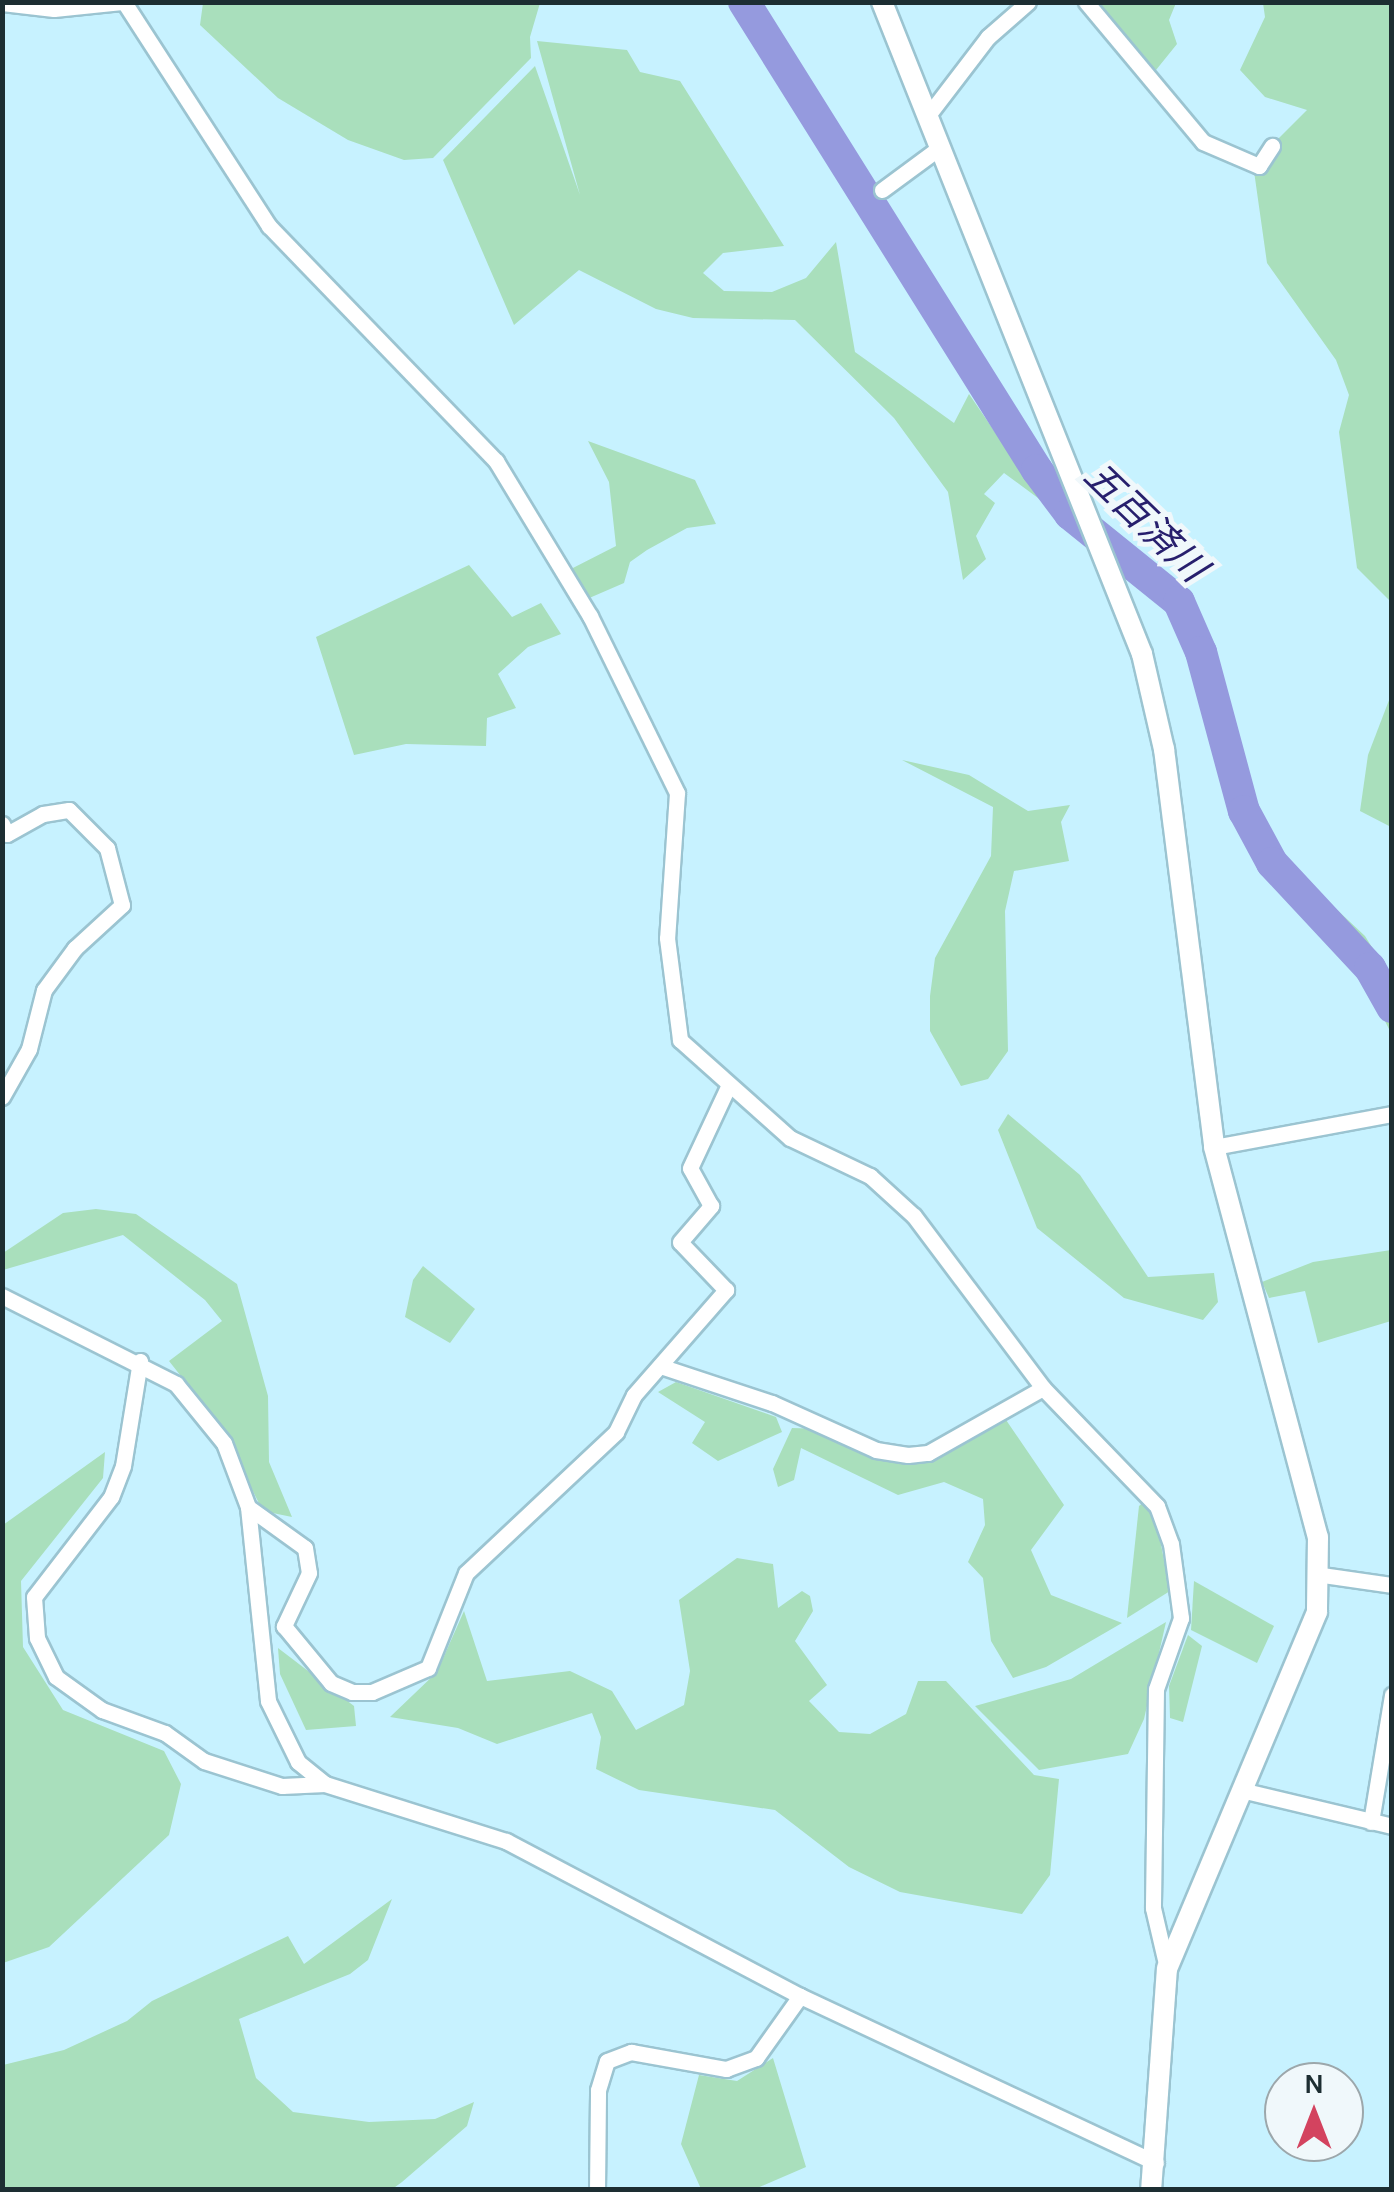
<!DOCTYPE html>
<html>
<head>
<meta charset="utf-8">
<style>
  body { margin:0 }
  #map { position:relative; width:1394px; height:2192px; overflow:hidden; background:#c7f2ff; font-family:Karla,"Noto Sans JP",sans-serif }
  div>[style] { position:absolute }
  .green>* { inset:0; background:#a9dfbc }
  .river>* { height:32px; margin:-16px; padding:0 16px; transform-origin:16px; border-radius:16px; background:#959ade }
  .roads { filter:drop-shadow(2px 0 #9bc4d1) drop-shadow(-2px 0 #9bc4d1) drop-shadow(0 2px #9bc4d1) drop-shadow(0 -2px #9bc4d1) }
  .minor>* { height:15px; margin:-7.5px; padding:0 7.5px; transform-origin:7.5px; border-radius:7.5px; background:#fff }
  .tertiary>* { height:20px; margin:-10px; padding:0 10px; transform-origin:10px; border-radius:10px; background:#fff }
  span { translate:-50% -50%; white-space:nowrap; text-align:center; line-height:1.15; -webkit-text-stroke:10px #f0f8fb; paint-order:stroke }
  .water-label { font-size:38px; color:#271f6d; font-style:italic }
  .frame { position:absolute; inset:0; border:5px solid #1d2e32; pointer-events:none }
  .north { position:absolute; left:1264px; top:2062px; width:100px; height:100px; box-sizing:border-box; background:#f0f8fb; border:2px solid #9ca7ab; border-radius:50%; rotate:0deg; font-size:28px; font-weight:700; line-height:40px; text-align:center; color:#1d2e32 }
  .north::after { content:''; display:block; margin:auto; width:35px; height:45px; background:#d3435f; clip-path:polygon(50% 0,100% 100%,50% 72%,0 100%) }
</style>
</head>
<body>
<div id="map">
  <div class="green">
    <div style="clip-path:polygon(203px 3px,203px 2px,540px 3px,530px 37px,531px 58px,433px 158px,404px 160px,348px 140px,278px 98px,200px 25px)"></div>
    <div style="clip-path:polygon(1088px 3px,1176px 3px,1169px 20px,1177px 44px,1156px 70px,1126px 50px)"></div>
    <div style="clip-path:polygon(1263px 3px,1391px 3px,1391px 602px,1357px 568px,1339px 432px,1349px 395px,1336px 360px,1267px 263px,1253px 164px,1307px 110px,1265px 97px,1240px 70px,1265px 17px)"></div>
    <div style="clip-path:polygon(537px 41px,627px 50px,640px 72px,680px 81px,784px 246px,723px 253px,703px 273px,724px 291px,772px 292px,806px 278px,836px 242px,855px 352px,954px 423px,969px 394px,1042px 501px,1004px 473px,984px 494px,995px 503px,976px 536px,986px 559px,963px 580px,948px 492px,894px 418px,795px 320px,693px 318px,656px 309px,579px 270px,514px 325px,443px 160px,535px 66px,580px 195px)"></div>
    <div style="clip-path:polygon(588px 441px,695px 480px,716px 524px,687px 528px,647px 550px,630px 562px,624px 583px,587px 599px,569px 570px,616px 546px,609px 482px)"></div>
    <div style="clip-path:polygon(1108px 534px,1171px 583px,1207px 636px,1255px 813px,1284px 860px,1365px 936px,1391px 978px,1391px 1033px,1354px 960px,1297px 905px,1246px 836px,1180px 614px,1121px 559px)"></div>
    <div style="clip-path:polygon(469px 565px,512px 617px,541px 603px,561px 634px,528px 647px,498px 674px,516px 708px,487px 718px,486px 746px,406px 744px,354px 755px,316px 637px)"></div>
    <div style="clip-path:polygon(1391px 695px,1392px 827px,1391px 827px,1360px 811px,1368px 755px)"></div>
    <div style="clip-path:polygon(902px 760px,969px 775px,1028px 811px,1070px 805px,1061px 822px,1069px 861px,1014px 871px,1005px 911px,1008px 1051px,988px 1079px,961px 1086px,930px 1031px,930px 996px,935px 958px,991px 856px,993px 807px)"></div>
    <div style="clip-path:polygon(1008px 1114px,1080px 1175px,1148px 1277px,1214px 1273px,1218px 1302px,1203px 1320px,1124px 1298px,1037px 1228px,998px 1130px)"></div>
    <div style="clip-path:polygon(96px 1209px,136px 1214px,237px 1284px,268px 1396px,269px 1462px,292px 1517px,263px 1511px,218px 1423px,169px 1361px,222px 1321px,205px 1300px,123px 1235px,3px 1270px,3px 1253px,63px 1213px)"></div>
    <div style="clip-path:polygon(1391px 1250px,1391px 1321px,1318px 1343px,1305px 1291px,1269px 1298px,1262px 1282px,1313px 1262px)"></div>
    <div style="clip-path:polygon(423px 1266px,475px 1309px,450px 1343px,405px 1317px,413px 1280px)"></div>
    <div style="clip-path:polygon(676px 1382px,776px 1417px,782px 1432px,718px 1461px,692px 1443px,705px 1422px,658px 1392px)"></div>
    <div style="clip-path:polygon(1004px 1417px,1064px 1505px,1031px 1550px,1051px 1595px,1122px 1623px,1046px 1667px,1013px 1678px,991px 1641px,983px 1578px,968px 1562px,985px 1525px,983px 1499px,944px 1482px,898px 1495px,801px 1448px,794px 1480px,778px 1487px,773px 1469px,792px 1428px,824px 1429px,907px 1458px)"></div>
    <div style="clip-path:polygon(105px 1452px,103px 1478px,21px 1581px,23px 1647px,63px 1710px,164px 1751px,181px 1784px,169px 1835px,49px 1947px,3px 1963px,3px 1525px)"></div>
    <div style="clip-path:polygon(1145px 1501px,1157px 1524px,1170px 1591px,1127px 1618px,1139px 1506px)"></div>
    <div style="clip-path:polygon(737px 1558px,773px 1564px,778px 1608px,802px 1591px,810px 1596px,813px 1611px,795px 1641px,827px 1685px,809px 1701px,839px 1732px,870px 1734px,906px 1714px,918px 1681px,946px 1681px,1034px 1775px,1059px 1779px,1050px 1875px,1022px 1914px,900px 1892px,849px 1867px,775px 1810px,639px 1790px,596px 1769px,601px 1737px,592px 1713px,497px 1744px,458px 1728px,390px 1717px,437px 1672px,464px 1611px,487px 1681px,570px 1671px,612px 1691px,636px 1730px,684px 1705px,690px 1671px,679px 1600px)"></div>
    <div style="clip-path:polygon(1194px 1581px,1274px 1626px,1257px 1663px,1191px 1630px)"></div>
    <div style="clip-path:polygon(1166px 1622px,1144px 1719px,1128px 1754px,1039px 1770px,975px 1706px,1071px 1679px)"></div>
    <div style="clip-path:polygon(1188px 1635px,1202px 1646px,1183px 1722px,1170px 1718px,1169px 1686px)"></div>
    <div style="clip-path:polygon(278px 1648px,354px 1706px,356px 1726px,306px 1730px,280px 1674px)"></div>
    <div style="clip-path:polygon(392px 1899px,368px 1960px,350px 1974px,239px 2019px,256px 2078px,293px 2112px,369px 2122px,435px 2119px,474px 2102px,467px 2126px,402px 2182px,391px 2190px,3px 2189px,3px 2065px,64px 2050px,127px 2021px,152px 2001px,288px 1936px,304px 1964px)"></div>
    <div style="clip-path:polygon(773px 2058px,806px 2167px,755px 2189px,701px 2189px,681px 2144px,699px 2075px,737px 2081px)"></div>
  </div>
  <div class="river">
    <div style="left:744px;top:2px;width:552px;rotate:57.95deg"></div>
    <div style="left:1037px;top:470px;width:55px;rotate:53.1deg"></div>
    <div style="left:1070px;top:514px;width:140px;rotate:38.9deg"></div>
    <div style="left:1179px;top:602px;width:55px;rotate:66.3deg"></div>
    <div style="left:1201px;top:652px;width:165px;rotate:74.9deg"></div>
    <div style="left:1244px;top:811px;width:59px;rotate:61.7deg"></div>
    <div style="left:1272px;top:863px;width:144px;rotate:47deg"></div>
    <div style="left:1370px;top:968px;width:45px;rotate:60.6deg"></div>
  </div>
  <div class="roads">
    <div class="minor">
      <div style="left:124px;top:2px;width:267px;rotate:57.1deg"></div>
      <div style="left:269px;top:226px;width:327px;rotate:46deg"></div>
      <div style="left:496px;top:461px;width:181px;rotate:58.8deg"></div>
      <div style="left:590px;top:616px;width:197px;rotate:63.8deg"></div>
      <div style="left:677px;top:793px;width:145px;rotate:93.9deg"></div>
      <div style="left:667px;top:938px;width:103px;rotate:82.7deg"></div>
      <div style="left:680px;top:1040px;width:147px;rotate:41.7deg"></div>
      <div style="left:790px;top:1138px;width:89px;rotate:25.4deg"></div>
      <div style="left:870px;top:1176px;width:59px;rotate:42.3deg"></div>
      <div style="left:914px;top:1216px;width:215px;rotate:53.1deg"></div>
      <div style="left:1043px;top:1388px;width:164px;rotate:46deg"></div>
      <div style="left:1157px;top:1506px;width:40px;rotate:69.8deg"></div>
      <div style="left:1171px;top:1544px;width:75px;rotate:82.3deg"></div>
      <div style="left:1181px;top:1618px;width:75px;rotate:109.4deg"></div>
      <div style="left:1156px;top:1689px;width:219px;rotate:90.8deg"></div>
      <div style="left:1153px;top:1908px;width:62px;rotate:76.9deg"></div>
      <div style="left:1086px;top:2px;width:182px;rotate:50.1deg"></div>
      <div style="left:1203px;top:142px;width:61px;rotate:23.2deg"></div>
      <div style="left:1259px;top:166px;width:24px;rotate:-57deg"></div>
      <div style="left:2px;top:3px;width:52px;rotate:6.6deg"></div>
      <div style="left:54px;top:9px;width:68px;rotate:-5.9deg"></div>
      <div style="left:926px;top:118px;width:102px;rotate:-52.6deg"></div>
      <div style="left:988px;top:37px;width:53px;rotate:-41.2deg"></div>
      <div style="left:882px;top:190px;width:71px;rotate:-36.4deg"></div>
      <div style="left:2px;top:824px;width:11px;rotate:63deg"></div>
      <div style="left:7px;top:834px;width:41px;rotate:-29.1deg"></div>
      <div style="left:43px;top:814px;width:26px;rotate:-9deg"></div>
      <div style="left:69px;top:810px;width:54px;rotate:45deg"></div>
      <div style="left:107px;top:848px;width:59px;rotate:75.3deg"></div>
      <div style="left:122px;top:905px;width:64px;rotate:137.5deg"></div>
      <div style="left:75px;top:948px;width:52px;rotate:126.4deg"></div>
      <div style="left:44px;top:990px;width:61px;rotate:104.3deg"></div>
      <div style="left:29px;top:1049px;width:55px;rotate:119.4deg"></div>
      <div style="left:1214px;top:1147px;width:181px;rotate:-10.5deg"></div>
      <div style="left:2px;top:1296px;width:195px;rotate:26.8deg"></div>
      <div style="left:176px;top:1384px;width:76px;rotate:50.9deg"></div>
      <div style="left:224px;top:1443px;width:68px;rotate:69.4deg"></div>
      <div style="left:248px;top:1507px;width:195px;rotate:84.1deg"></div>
      <div style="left:268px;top:1701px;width:68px;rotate:63.8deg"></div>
      <div style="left:298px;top:1762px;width:35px;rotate:39deg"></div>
      <div style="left:325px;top:1784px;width:190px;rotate:17.5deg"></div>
      <div style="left:506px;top:1841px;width:332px;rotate:27.8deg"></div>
      <div style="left:800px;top:1996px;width:393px;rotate:25.1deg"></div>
      <div style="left:140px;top:1361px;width:106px;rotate:99.2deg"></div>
      <div style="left:123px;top:1466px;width:33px;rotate:111deg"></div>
      <div style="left:111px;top:1497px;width:126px;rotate:127.6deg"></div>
      <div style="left:34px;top:1597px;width:41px;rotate:85.8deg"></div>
      <div style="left:37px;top:1638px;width:43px;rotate:64deg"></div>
      <div style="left:56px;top:1677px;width:57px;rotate:35.7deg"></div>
      <div style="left:102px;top:1710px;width:67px;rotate:20.1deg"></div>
      <div style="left:165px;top:1733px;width:48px;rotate:35.7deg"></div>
      <div style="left:204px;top:1761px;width:82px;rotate:17.8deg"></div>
      <div style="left:282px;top:1786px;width:43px;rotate:-2.7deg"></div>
      <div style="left:660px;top:1366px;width:118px;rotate:18.3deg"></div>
      <div style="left:772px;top:1403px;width:114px;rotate:24.3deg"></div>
      <div style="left:876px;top:1450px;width:32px;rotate:9deg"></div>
      <div style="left:908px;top:1455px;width:20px;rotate:-6deg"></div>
      <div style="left:928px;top:1453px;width:132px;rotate:-29.5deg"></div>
      <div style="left:248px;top:1507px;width:70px;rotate:35.7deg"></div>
      <div style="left:305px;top:1548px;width:25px;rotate:81deg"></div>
      <div style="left:309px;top:1573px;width:59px;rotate:115.3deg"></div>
      <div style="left:284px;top:1626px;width:74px;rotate:50.5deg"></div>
      <div style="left:331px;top:1683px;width:23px;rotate:23deg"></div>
      <div style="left:352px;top:1692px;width:20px"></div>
      <div style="left:372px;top:1692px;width:61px;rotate:-23.2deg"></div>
      <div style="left:428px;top:1668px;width:102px;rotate:-68.2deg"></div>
      <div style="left:466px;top:1573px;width:206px;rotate:-43.2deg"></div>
      <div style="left:616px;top:1432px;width:41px;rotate:-64.1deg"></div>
      <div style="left:634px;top:1395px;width:140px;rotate:-48.8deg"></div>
      <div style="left:726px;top:1290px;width:66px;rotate:-133.8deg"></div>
      <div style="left:680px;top:1242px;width:48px;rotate:-49.3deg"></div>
      <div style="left:711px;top:1206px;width:43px;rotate:-118.9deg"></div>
      <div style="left:690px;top:1168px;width:89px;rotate:-64.9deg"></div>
      <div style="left:1322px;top:1575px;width:71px;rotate:8.1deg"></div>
      <div style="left:1241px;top:1790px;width:155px;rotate:13.4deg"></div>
      <div style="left:1371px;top:1822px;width:129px;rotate:-80.6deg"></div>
      <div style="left:597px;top:2190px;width:100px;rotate:-89.4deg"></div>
      <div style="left:598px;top:2090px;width:30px;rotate:-73deg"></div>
      <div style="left:607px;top:2061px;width:26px;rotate:-21deg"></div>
      <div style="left:631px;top:2052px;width:97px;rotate:10.1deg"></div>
      <div style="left:726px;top:2069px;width:32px;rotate:-20deg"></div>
      <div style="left:756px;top:2058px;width:76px;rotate:-54.6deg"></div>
    </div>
    <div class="tertiary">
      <div style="left:882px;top:2px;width:702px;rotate:68.26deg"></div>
      <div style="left:1142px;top:654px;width:98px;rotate:77deg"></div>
      <div style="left:1164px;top:749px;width:401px;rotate:82.8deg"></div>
      <div style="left:1214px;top:1147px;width:404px;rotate:75.1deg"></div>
      <div style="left:1318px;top:1537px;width:75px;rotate:90.8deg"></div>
      <div style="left:1317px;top:1612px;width:386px;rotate:112.8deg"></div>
      <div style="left:1167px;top:1968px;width:223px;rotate:94.1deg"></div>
    </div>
  </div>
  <div class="water-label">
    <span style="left:1145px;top:522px;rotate:44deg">五百済川</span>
  </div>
  <div class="frame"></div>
  <div class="north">N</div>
</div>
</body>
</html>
